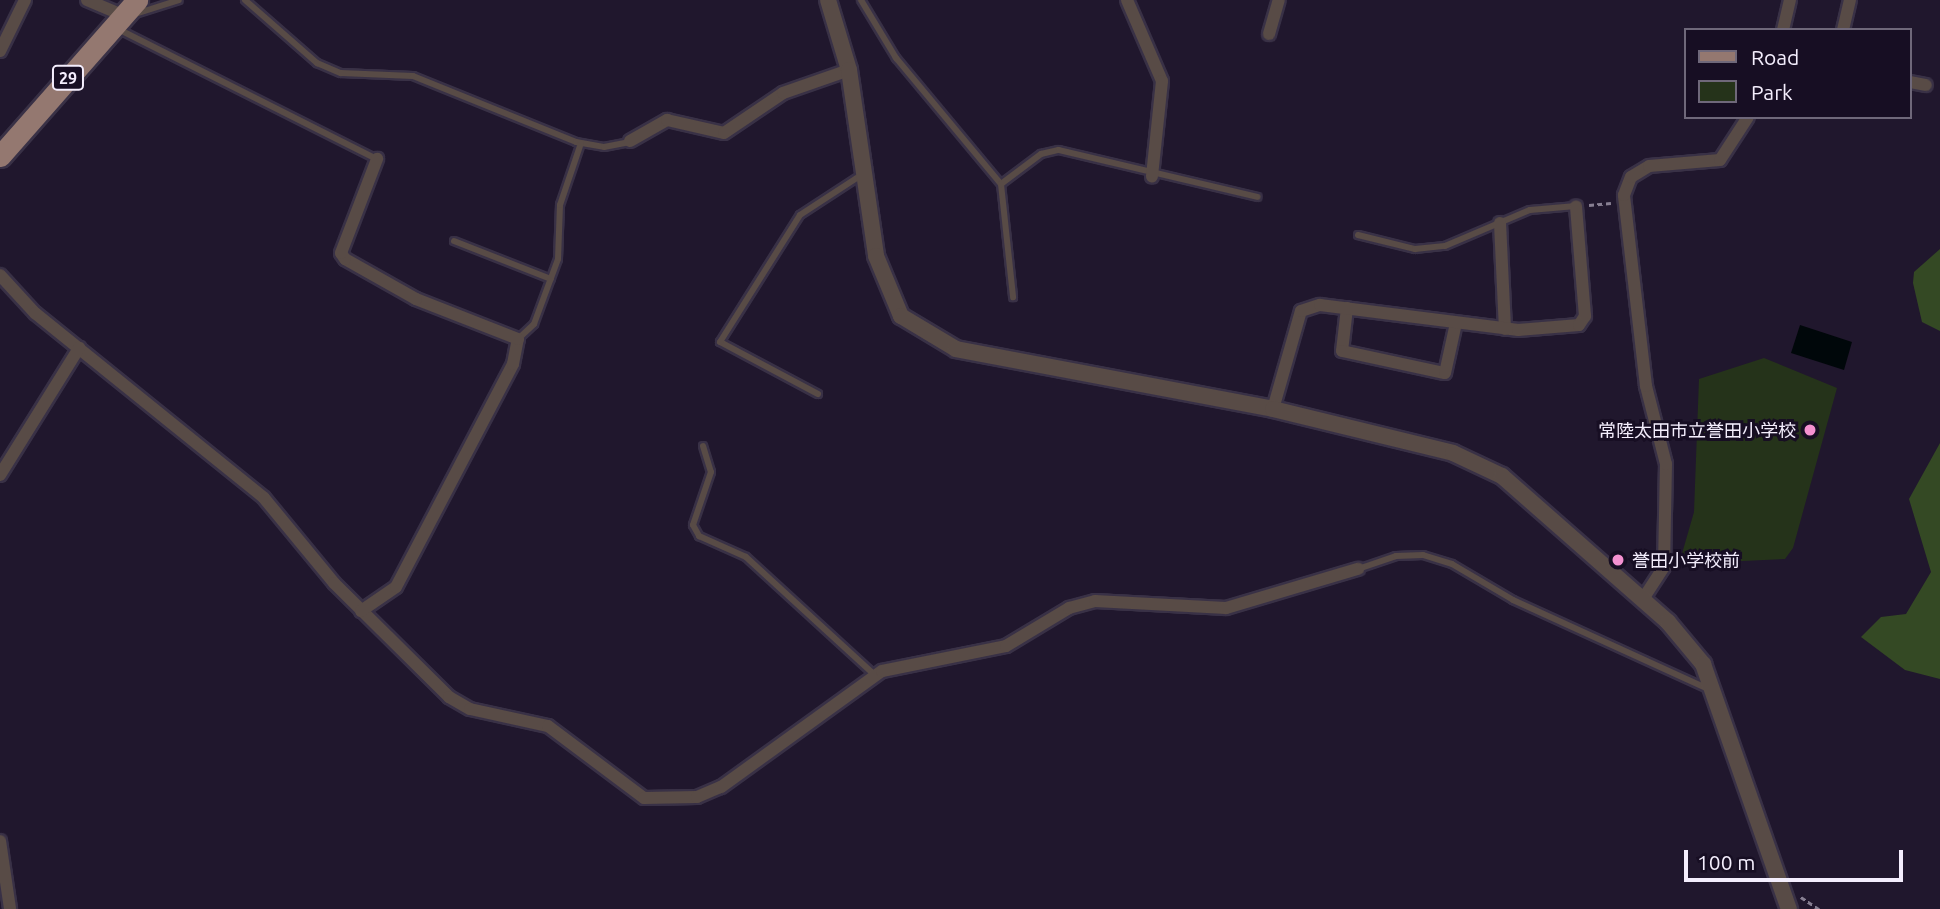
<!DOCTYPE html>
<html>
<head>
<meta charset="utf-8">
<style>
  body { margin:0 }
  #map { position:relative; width:1940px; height:909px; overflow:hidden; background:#20172d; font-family:Ubuntu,"Noto Sans JP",sans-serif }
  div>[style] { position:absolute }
  .green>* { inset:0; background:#25331a }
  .forest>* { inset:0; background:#344924 }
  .water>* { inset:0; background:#00070a }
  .path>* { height:2.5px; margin-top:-1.25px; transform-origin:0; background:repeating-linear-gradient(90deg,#877f92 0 5px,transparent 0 8.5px) }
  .roads { filter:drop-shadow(2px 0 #393146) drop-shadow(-2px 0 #393146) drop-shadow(0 2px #393146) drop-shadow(0 -2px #393146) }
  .service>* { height:6px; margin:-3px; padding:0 3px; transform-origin:3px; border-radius:3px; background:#584b46 }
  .minor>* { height:12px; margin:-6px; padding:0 6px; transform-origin:6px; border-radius:6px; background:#584b46 }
  .tertiary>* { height:16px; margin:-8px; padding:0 8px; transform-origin:8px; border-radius:8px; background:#584b46 }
  .primary>* { height:21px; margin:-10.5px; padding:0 10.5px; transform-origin:10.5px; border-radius:10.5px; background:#947870 }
  .dots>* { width:19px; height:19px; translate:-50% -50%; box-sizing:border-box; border:4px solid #170e23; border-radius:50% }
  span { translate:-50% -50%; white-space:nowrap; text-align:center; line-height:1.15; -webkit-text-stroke:6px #170e23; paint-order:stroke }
  .shield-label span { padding:2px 5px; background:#170e23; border:2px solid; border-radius:5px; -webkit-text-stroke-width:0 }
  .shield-label { font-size:16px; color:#f4eefd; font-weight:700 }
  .poi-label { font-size:18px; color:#f4eefd }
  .right { translate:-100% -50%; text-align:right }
  .left { translate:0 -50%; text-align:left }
  .legend { position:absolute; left:1684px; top:28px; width:228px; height:91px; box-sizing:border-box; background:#170e23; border:2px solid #6f687a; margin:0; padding:9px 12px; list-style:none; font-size:21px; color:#f4eefd }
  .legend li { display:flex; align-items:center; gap:14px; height:35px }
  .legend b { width:35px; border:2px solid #6f687a }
  .scale { position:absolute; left:1684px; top:850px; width:219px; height:32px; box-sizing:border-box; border:4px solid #f4eefd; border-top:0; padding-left:9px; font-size:21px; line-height:24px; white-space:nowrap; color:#f4eefd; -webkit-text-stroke:5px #170e23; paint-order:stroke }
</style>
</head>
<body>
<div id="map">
  <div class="green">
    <div style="clip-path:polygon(1764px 358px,1837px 388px,1793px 548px,1785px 559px,1679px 564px,1694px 512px,1699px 379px)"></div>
  </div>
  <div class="forest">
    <div style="clip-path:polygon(1940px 249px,1940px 331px,1922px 322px,1913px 283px,1914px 272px)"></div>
    <div style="clip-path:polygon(1940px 443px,1940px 679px,1905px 670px,1861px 637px,1881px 617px,1906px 614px,1931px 572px,1909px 499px)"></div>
  </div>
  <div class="water">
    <div style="clip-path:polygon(1800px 325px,1852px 342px,1844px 370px,1791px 353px)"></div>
  </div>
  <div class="path">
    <div style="left:1589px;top:205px;width:22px;rotate:-5deg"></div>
    <div style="left:1801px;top:897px;width:22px;rotate:34deg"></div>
  </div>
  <div class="roads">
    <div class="service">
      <div style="left:245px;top:0;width:96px;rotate:41.2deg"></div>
      <div style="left:317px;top:63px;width:26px;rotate:23deg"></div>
      <div style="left:341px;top:73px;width:72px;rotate:2.4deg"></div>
      <div style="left:413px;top:76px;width:176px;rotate:22deg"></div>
      <div style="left:576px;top:142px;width:28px;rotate:10deg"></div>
      <div style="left:604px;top:147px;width:25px;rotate:-11deg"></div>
      <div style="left:861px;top:0;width:68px;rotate:58.9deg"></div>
      <div style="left:896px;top:58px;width:164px;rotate:50.2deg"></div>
      <div style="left:1001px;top:184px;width:114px;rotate:83.9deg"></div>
      <div style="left:132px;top:15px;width:49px;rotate:-17.7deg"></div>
      <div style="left:118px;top:29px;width:290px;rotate:26.7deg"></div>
      <div style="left:1001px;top:184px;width:50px;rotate:-36.9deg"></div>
      <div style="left:1041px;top:154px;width:18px;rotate:-13deg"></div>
      <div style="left:1059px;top:150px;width:204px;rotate:13.3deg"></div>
      <div style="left:1358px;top:235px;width:59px;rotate:13.8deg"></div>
      <div style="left:1415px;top:249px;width:30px;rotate:-6deg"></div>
      <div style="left:1445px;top:246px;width:92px;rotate:-23deg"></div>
      <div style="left:1530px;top:210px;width:46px;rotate:-5deg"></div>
      <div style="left:454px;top:241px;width:104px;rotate:21.4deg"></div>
      <div style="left:518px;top:339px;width:22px;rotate:-43deg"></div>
      <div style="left:534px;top:324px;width:69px;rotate:-69.7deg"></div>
      <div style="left:558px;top:259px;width:54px;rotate:-87.9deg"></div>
      <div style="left:560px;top:205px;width:65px;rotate:-71.3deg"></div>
      <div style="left:818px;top:394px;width:111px;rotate:-152deg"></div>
      <div style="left:720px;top:342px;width:150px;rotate:-57.8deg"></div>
      <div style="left:800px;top:215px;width:75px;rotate:-33.1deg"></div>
      <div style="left:703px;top:446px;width:27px;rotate:73deg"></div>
      <div style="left:711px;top:472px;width:56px;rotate:108.8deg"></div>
      <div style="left:693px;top:525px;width:13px;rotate:61deg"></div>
      <div style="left:699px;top:536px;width:51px;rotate:24.1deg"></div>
      <div style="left:746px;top:557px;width:176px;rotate:42.5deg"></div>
      <div style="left:1358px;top:569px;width:40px;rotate:-18.9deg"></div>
      <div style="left:1396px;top:556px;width:27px;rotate:-2deg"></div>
      <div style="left:1423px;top:555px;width:30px;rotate:17deg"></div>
      <div style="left:1452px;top:564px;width:71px;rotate:30.5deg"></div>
      <div style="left:1513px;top:600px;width:214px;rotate:24.5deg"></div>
    </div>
    <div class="minor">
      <div style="left:87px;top:0;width:39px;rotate:23deg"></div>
      <div style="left:1127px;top:0;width:88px;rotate:66.6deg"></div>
      <div style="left:1162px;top:81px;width:96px;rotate:96deg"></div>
      <div style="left:1783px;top:30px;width:31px;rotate:-77deg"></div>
      <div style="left:1843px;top:30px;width:31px;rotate:-77deg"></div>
      <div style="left:1269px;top:34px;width:35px;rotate:-74deg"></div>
      <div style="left:0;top:51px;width:57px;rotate:-63.9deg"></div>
      <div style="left:1910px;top:82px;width:16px;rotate:11deg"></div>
      <div style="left:630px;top:141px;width:43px;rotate:-29.6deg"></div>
      <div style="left:667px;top:120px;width:58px;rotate:12.8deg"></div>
      <div style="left:724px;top:133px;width:71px;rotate:-34.1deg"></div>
      <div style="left:783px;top:93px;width:70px;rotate:-19.2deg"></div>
      <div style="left:1500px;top:223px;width:106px;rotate:87.3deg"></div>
      <div style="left:0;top:275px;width:52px;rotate:47.4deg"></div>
      <div style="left:35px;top:313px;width:294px;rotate:38.9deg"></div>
      <div style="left:264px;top:498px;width:110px;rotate:50.5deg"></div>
      <div style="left:334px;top:583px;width:162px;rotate:44.7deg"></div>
      <div style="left:449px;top:697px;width:24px;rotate:30deg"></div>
      <div style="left:470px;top:709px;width:80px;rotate:12.3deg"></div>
      <div style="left:548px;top:726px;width:120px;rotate:36.9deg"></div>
      <div style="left:644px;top:798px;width:53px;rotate:-1.1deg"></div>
      <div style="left:697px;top:797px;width:26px;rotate:-23deg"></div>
      <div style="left:721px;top:787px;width:198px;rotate:-35.8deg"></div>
      <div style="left:882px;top:671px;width:126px;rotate:-11.4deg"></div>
      <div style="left:1006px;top:646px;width:74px;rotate:-31.1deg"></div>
      <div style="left:1069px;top:608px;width:27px;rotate:-15deg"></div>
      <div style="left:1095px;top:601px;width:131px;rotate:3.1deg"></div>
      <div style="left:1226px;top:608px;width:138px;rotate:-16.5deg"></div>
      <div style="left:1347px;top:308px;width:43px;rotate:96.6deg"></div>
      <div style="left:1342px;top:351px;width:105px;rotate:12.1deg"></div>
      <div style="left:1445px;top:373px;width:51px;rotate:-77.6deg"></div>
      <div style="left:1273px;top:409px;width:102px;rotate:-74.1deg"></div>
      <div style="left:1301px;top:311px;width:20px;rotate:-18deg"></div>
      <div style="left:1320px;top:305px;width:200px;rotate:7.2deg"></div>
      <div style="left:1518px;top:330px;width:61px;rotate:-4.7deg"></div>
      <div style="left:1579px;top:325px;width:11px;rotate:-56deg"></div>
      <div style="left:1585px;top:316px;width:110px;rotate:-94.7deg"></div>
      <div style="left:0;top:475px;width:150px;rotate:-58.1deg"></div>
      <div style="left:1643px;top:599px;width:38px;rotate:-57deg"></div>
      <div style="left:1664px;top:567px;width:103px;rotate:-88.9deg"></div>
      <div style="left:1666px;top:464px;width:81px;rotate:-104.4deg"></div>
      <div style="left:1646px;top:386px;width:192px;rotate:-96.6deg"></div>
      <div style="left:1624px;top:195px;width:19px;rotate:-69deg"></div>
      <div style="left:1631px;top:177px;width:21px;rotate:-31deg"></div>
      <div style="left:1649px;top:166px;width:71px;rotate:-4.8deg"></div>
      <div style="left:1720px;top:160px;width:51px;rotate:-56.9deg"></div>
      <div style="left:361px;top:611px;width:42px;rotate:-34.4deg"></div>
      <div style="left:396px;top:587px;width:252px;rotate:-62.3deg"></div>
      <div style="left:513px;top:364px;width:25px;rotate:-79deg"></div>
      <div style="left:518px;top:339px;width:110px;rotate:-158.6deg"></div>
      <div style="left:416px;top:299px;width:81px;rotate:-150.6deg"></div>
      <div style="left:345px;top:259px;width:7px;rotate:-124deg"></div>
      <div style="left:341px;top:253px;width:101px;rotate:-69deg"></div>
      <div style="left:0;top:841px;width:69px;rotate:81.6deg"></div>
    </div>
    <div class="tertiary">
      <div style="left:828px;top:0;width:73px;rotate:73.3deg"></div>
      <div style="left:849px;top:70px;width:188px;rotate:81.7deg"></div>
      <div style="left:876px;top:256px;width:65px;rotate:67.4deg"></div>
      <div style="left:901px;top:316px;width:64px;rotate:31deg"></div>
      <div style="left:956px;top:349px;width:323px;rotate:10.7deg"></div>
      <div style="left:1273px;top:409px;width:185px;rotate:13.7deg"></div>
      <div style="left:1453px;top:453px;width:54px;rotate:25.1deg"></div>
      <div style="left:1502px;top:476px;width:221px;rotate:41.3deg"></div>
      <div style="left:1668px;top:622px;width:55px;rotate:50.2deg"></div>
      <div style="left:1703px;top:664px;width:260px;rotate:70.7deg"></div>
    </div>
    <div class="primary">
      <div style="left:0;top:156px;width:208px;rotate:-48.7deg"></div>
    </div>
  </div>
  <div class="dots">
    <div style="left:1810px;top:430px;background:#f591d1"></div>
    <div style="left:1618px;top:560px;background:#f591d1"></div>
  </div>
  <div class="shield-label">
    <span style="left:68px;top:78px">29</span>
  </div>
  <div class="poi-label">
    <span class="right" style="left:1796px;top:430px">常陸太田市立誉田小学校</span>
    <span class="left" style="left:1632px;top:560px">誉田小学校前</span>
  </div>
  <ul class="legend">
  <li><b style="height:9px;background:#947870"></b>Road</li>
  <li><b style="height:19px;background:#25331a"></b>Park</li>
  </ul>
  <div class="scale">100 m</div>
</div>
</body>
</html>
